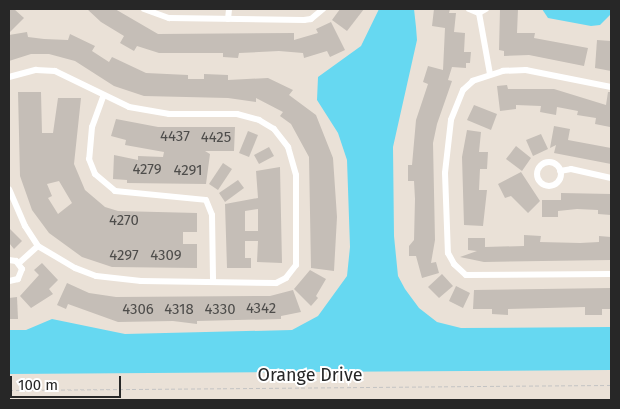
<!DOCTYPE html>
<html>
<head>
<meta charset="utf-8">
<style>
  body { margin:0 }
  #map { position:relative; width:620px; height:409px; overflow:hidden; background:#eae1d7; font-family:"Fira Sans",sans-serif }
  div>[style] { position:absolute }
  .water>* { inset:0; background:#66d8f1 }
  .building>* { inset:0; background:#c5beb7 }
  .path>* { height:1px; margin-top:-0.5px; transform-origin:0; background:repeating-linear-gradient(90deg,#c3c3c3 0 4px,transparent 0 6.5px) }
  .street>* { height:6px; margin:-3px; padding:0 3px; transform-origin:3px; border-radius:3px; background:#fff }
  .street>.ring { margin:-3px; padding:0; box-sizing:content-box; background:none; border:6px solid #fff; border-radius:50% }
  span { translate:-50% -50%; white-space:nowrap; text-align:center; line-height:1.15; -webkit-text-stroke:4px #fff; paint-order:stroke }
  .number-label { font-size:15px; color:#4e4d4b }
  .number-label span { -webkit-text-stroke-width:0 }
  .street-label { font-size:18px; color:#272727 }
  .frame { position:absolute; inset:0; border:10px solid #272727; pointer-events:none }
  .scale { position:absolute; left:10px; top:376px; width:111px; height:22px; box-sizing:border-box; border:2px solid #272727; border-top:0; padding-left:6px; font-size:15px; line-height:18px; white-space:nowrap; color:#272727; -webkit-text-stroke:4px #fff; paint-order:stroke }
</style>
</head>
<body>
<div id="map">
  <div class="water">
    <div style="clip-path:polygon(379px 9px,414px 9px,416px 27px,417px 40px,393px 147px,394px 236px,398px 276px,405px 289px,419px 308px,437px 322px,461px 328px,611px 327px,611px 370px,9px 374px,9px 330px,26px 330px,52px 319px,125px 334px,292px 330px,318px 316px,347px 276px,350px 247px,347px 160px,338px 133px,317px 100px,318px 77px,361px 46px)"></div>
    <div style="clip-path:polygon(542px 9px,611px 9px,611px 14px,600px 25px,591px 26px,548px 18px)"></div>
  </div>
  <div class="building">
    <div style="clip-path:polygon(9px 9px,14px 9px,24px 18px,9px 33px)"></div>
    <div style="clip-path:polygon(87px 9px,115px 9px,158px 34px,294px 33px,294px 40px,318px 33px,316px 29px,331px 22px,345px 50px,330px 57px,327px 51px,304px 58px,303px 53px,279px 51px,239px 53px,238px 58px,223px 57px,223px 53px,159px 53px,137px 46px,134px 51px,120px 43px,124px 36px,101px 22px)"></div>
    <div style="clip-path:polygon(340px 9px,364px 9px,347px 31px,332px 20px)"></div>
    <div style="clip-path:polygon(434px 9px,450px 9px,449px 13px,456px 13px,454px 32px,465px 33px,464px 52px,471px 52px,470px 63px,466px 63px,466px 68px,452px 67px,448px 80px,452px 81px,437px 124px,433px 143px,435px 240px,431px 263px,436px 262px,439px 273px,422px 278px,416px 256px,409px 256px,409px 246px,414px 240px,415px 199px,414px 181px,408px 181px,408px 165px,412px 165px,416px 120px,428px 84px,423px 82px,428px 66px,443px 70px,445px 28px,432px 26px)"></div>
    <div style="clip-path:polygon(500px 9px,518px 9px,517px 33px,535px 33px,534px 38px,588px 48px,584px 66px,529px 55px,504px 56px,504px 51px,499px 50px)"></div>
    <div style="clip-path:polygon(27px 32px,28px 37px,44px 39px,68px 40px,70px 34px,95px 46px,92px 51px,109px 62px,112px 57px,146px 73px,188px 75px,188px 79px,204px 79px,204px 74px,228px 75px,228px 80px,268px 78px,293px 90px,289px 95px,316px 115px,333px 158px,337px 217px,334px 271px,311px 268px,309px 157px,291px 124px,280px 116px,283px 112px,256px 98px,256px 102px,228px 98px,144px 96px,114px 86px,75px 61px,49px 54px,31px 54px,9px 61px,9px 35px)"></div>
    <div style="clip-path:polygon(597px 40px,611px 41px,611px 71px,595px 68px)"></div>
    <div style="clip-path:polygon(507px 85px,508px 89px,554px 89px,606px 105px,608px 92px,611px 92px,610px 127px,595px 124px,596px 118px,577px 115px,578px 111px,557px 107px,556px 115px,540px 112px,541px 106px,516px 105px,516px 109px,500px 111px,497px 86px)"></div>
    <div style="clip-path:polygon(evenodd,18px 92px,41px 92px,42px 133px,53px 133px,58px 98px,81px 98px,74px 164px,85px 190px,105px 207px,118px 211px,197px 213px,197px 232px,183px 232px,183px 244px,197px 244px,197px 268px,112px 267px,82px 257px,49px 233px,32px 210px,20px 176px,18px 92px,59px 181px,72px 203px,58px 214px,48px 198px,52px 196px,47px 184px,59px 181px)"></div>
    <div style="clip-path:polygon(474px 105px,497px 114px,491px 130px,467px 120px)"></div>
    <div style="clip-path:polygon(116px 119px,158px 127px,235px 127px,234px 151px,205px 151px,210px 154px,206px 184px,127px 183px,127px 180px,113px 179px,114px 155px,138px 160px,138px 156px,163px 157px,164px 152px,125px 145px,126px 140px,111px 136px)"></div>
    <div style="clip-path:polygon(554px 126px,570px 129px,568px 140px,611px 148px,611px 164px,554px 153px,556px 145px,550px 148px)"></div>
    <div style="clip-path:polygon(467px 130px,481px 132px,479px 152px,488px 152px,487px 169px,480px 169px,479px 190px,487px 190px,483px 226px,464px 225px,462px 157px)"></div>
    <div style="clip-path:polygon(248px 131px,258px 135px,249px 157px,239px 153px)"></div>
    <div style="clip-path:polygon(541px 134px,548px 149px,533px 156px,526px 140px)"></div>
    <div style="clip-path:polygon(516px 146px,531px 158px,522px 171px,506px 159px)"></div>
    <div style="clip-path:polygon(269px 147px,274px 156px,259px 164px,254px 155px)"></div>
    <div style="clip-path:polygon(223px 163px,232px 169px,218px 190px,209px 184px)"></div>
    <div style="clip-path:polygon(evenodd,280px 167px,282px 263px,257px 262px,258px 241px,245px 241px,245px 258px,251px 258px,251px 268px,227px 268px,225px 204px,258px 198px,256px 171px,280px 167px,258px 209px,258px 231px,245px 231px,245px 211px,258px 209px)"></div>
    <div style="clip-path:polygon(521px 172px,540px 201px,528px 213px,511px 196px,505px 198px,498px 184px)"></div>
    <div style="clip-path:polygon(238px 180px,244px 188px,225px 202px,219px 193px)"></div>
    <div style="clip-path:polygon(561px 193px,611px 194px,611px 215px,598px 214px,598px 210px,577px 209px,558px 211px,558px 217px,542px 217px,542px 200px,561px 200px)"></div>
    <div style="clip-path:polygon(9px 228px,22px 241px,14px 249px,9px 243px)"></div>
    <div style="clip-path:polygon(524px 235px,541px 236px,540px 242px,580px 243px,599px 242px,599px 236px,611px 237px,611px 260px,484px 262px,460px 257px,477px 251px,468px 250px,468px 238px,485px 238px,485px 247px,524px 246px)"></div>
    <div style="clip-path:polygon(42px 263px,58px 280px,49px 289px,53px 294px,31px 308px,20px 296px,39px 275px,34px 270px)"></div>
    <div style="clip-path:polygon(310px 270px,326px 279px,316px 296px,318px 298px,311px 306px,294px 289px)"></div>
    <div style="clip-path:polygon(442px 274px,453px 286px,439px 298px,428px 287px)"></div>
    <div style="clip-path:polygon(67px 283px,89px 293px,116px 297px,270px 296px,293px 290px,301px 312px,281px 316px,281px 319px,197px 321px,197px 324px,173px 321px,118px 322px,68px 304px,66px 309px,57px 305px)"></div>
    <div style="clip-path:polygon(456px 286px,470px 293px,463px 308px,449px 301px)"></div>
    <div style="clip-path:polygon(611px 288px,611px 309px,602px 309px,602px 315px,585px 315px,585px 307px,508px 309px,508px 315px,492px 314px,492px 309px,473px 309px,474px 290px)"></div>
    <div style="clip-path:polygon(17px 297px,18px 319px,9px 319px,9px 298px)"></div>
  </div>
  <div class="path">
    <div style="left:9px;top:390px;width:602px;rotate:-0.48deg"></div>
  </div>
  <div class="street">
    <div style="left:144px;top:9px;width:27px;rotate:20deg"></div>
    <div style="left:169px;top:18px;width:135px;rotate:0.8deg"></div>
    <div style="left:304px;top:20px;width:7px;rotate:-8deg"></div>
    <div style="left:311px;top:19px;width:16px;rotate:-40deg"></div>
    <div style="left:469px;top:9px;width:11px;rotate:22deg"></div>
    <div style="left:479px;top:13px;width:8px;rotate:-30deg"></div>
    <div style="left:479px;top:13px;width:62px;rotate:79.8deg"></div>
    <div style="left:228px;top:19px;width:10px;rotate:-84deg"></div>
    <div style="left:9px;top:77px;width:28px;rotate:-15deg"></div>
    <div style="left:36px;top:70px;width:19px;rotate:3deg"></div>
    <div style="left:55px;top:71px;width:82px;rotate:25.9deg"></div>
    <div style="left:129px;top:107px;width:41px;rotate:9.9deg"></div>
    <div style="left:169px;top:114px;width:68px"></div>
    <div style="left:237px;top:114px;width:23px;rotate:15deg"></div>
    <div style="left:259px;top:120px;width:17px;rotate:31deg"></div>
    <div style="left:274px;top:129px;width:23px;rotate:52deg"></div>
    <div style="left:288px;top:147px;width:29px;rotate:74deg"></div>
    <div style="left:296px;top:175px;width:90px;rotate:90deg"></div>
    <div style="left:296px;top:265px;width:16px;rotate:128deg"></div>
    <div style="left:286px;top:278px;width:11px;rotate:153deg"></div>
    <div style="left:276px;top:283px;width:135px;rotate:-179.2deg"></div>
    <div style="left:141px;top:281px;width:45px;rotate:-173.7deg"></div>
    <div style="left:96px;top:276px;width:22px;rotate:-159deg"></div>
    <div style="left:75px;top:268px;width:43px;rotate:-149.3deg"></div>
    <div style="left:38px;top:246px;width:24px;rotate:-123deg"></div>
    <div style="left:25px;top:226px;width:40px;rotate:-113.4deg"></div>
    <div style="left:611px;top:87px;width:87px;rotate:-168.7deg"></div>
    <div style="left:526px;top:70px;width:23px;rotate:178deg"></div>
    <div style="left:503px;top:71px;width:32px;rotate:162deg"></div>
    <div style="left:473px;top:81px;width:13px;rotate:138deg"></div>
    <div style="left:463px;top:90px;width:32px;rotate:112deg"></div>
    <div style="left:451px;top:120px;width:53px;rotate:96.5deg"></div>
    <div style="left:445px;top:173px;width:80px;rotate:87.9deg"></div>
    <div style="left:448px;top:253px;width:13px;rotate:61deg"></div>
    <div style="left:454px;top:264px;width:16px;rotate:43deg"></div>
    <div style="left:466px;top:275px;width:145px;rotate:-0.4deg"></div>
    <div style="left:103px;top:97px;width:32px;rotate:110deg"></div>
    <div style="left:92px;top:127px;width:32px;rotate:95deg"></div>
    <div style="left:89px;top:159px;width:16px;rotate:68deg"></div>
    <div style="left:95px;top:174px;width:26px;rotate:40deg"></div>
    <div style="left:115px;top:191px;width:91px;rotate:5.6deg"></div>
    <div style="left:206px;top:200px;width:16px;rotate:68deg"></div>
    <div style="left:212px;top:215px;width:67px;rotate:89.1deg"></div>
    <div class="ring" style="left:537px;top:162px;width:18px;height:18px"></div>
    <div style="left:560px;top:171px;width:11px;rotate:-10deg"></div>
    <div style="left:571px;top:169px;width:41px;rotate:12.7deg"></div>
    <div style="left:9px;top:260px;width:7px;rotate:8deg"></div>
    <div style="left:16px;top:261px;width:10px;rotate:53deg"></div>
    <div style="left:22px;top:269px;width:11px;rotate:112deg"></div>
    <div style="left:18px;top:279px;width:9px;rotate:167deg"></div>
    <div style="left:19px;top:263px;width:25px;rotate:-42deg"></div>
  </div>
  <div class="number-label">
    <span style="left:175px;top:137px">4437</span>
    <span style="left:216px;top:138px">4425</span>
    <span style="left:147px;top:170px">4279</span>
    <span style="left:188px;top:171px">4291</span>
    <span style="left:124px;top:221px">4270</span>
    <span style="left:124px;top:256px">4297</span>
    <span style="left:166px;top:256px">4309</span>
    <span style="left:261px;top:309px">4342</span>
    <span style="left:138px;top:310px">4306</span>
    <span style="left:179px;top:310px">4318</span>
    <span style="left:220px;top:310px">4330</span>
  </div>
  <div class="street-label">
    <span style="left:310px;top:375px">Orange Drive</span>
  </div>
  <div class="frame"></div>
  <div class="scale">100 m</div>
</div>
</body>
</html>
